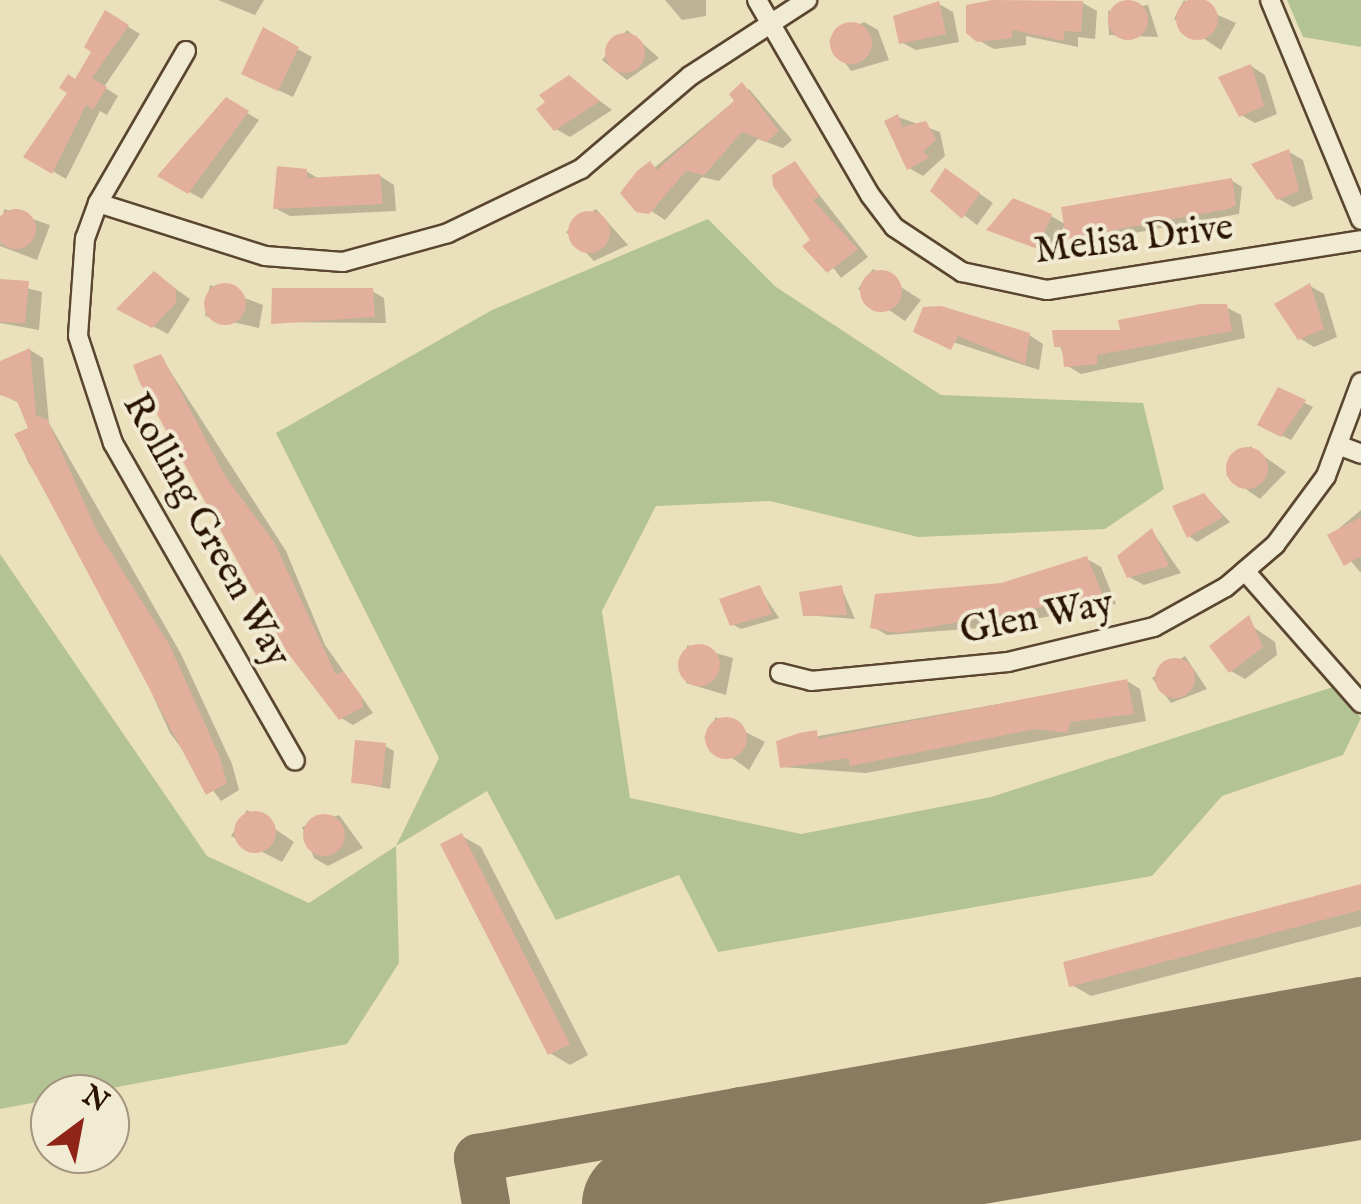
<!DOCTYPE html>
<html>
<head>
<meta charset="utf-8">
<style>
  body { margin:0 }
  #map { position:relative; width:1361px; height:1204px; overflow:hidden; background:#ebe0bc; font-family:"IM FELL English",serif }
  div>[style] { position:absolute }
  .green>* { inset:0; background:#b4c393 }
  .shadow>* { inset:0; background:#0003 }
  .taxiway>* { height:48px; margin:-24px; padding:0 24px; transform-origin:24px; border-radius:24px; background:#8a7a5f }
  .runway>* { height:115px; margin:-57.5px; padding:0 57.5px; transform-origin:57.5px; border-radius:57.5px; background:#8a7a5f }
  .building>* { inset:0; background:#e2af9c }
  .round { border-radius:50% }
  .roads { filter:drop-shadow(2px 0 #5a4630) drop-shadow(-2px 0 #5a4630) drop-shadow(0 2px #5a4630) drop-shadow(0 -2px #5a4630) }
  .minor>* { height:18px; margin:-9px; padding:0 9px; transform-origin:9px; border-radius:9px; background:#f2ebd3 }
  span { translate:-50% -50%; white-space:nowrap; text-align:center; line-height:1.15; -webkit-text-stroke:8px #f2ebd3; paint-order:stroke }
  .street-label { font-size:38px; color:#291302 }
  .north { position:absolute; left:30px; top:1074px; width:100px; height:100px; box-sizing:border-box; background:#f2ebd3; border:2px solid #a2957f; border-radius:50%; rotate:32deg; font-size:28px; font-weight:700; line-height:40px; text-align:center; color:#291302 }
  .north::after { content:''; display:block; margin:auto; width:35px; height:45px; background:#8f2418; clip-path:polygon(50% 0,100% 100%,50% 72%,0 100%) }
</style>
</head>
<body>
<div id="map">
  <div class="green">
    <div style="clip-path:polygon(1287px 0,1361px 0,1361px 47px,1303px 37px)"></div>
    <div style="clip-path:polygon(708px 219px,776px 287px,941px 395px,1143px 403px,1164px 489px,1105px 529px,918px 537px,770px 501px,656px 506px,602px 611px,630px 798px,801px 834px,991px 797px,1333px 687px,1361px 718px,1343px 755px,1222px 796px,1152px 876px,718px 952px,679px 875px,556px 920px,487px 791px,396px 846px,399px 963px,347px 1044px,0 1109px,0 554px,207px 856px,309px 903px,396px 846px,439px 758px,276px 433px,492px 310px)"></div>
  </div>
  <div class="shadow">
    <div style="clip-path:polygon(218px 0,264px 0,255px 15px)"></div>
    <div style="clip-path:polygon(665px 0,706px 0,706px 16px,682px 20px)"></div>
    <div style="clip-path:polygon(1184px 0,1236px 23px,1221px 50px,1174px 19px)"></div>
    <div style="clip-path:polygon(1083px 3px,1097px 11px,1095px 39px,1078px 37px,1078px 47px,1026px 36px,1026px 45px,994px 49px,978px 40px)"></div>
    <div style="clip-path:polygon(939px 4px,953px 12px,959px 42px,916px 50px,901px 42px)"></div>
    <div style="clip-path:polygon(1148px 5px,1158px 37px,1109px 35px,1108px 11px)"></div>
    <div style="clip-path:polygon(106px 13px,140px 34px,104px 87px,118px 96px,107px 115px,100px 111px,66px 179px,27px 156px,95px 51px)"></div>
    <div style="clip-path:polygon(864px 22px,878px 30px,889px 60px,851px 71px,829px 40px)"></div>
    <div style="clip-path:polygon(627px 30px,659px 58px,627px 80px,602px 60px)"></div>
    <div style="clip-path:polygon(264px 31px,312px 57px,293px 97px,258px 81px)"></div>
    <div style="clip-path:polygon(1251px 66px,1265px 75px,1277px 114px,1255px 123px,1241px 115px)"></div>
    <div style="clip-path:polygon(569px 78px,612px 110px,570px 137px,556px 129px)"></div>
    <div style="clip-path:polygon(749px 89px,792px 140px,783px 148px,758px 139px,719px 181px,702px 177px,665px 220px,624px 193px)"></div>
    <div style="clip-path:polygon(226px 100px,259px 120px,202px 199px,161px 176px)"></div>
    <div style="clip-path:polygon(898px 117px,940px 132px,945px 156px,923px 176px,909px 168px)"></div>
    <div style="clip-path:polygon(1289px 152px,1303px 160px,1313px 199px,1293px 207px,1279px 199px)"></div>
    <div style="clip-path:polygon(795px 164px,868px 257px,841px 278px,813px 241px)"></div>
    <div style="clip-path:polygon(306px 171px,321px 180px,380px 176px,394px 185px,396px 211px,290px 216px,275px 208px)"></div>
    <div style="clip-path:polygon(960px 180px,993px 203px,977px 225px,933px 191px)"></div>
    <div style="clip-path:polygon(1231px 180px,1242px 187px,1239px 214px,1079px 243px,1068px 237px)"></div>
    <div style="clip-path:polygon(4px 209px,50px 225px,37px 260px,0 246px)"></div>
    <div style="clip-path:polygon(596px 209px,628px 245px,594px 261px,566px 232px)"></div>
    <div style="clip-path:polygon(1051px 216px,1065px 224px,1052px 255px,990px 229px)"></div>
    <div style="clip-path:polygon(873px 269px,921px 300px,905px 321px,858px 289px)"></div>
    <div style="clip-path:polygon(155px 274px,190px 299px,168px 334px,120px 309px)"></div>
    <div style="clip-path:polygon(0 281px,42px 292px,39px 330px,0 323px)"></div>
    <div style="clip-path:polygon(210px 285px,263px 305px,259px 328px,205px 316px)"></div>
    <div style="clip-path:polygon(1310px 286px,1324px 294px,1337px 337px,1314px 347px,1299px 338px)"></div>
    <div style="clip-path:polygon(372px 291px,384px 298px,386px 323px,273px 322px)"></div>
    <div style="clip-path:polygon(1226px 307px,1241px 315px,1245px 338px,1081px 374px,1066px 365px,1056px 332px,1123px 332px)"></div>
    <div style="clip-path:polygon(916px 330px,1029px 335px,1043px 344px,1039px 370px)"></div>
    <div style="clip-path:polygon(30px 350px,43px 358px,49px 423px,181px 654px,232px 764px,239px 790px,221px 801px,170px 733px,102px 584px,28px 462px,17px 435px,30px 427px,21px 404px,1px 394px,0 363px)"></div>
    <div style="clip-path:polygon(161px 357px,286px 551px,325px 645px,373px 713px,353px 725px,341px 718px)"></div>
    <div style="clip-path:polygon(1279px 390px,1313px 407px,1291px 440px,1269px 429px)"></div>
    <div style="clip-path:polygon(1250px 446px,1286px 472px,1260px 499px,1226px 475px)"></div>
    <div style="clip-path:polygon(1204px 495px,1230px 522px,1197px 542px,1189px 536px)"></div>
    <div style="clip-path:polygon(1361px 510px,1361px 572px,1360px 572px,1330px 536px)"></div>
    <div style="clip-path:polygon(1152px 531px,1181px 573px,1144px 585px,1129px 577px)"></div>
    <div style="clip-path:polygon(1087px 559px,1101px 567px,1116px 604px,992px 627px,887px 635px,873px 627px,876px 596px,1001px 585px)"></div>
    <div style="clip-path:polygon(759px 587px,779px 618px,741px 629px,732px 624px)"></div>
    <div style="clip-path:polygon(841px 587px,855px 619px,805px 615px)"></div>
    <div style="clip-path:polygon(1243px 620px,1275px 642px,1277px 655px,1245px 679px,1231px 671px)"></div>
    <div style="clip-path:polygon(687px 645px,733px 658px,726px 695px,686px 683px)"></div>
    <div style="clip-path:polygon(1185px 656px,1207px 689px,1171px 703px,1152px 678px)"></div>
    <div style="clip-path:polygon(1127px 681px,1140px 689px,1146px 721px,866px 773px,782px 767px,779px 743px)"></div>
    <div style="clip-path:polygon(716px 717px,765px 742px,749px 770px,704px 738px)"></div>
    <div style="clip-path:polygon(385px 746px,394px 751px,390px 789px,354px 782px)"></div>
    <div style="clip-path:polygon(247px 810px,294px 842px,282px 862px,231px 836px)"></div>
    <div style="clip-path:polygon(339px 815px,363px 848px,328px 866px,314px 858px,302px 827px)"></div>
    <div style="clip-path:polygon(462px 836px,481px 847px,588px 1055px,570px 1065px,550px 1053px)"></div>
    <div style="clip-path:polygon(1361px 887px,1361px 926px,1091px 996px,1072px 985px)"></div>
  </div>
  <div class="taxiway">
    <div style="left:740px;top:1111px;width:73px;rotate:79.8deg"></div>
    <div style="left:486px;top:1204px;width:47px;rotate:-99.9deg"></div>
    <div style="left:478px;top:1158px;width:897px;rotate:-10.08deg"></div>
  </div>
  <div class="runway">
    <div style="left:639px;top:1204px;width:732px;rotate:-9.67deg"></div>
  </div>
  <div class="building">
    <div class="round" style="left:1176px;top:-2px;width:42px;height:42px"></div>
    <div class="round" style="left:1108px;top:0;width:40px;height:40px"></div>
    <div style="clip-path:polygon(992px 0,1083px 1px,1081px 32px,1064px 31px,1064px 41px,1012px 30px,1012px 38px,977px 42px,966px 33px,966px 5px)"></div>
    <div style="clip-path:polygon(939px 1px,946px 34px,899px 44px,893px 16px)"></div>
    <div style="clip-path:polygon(105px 10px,129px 25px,92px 78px,107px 87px,93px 110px,86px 105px,52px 174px,23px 157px,67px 93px,59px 88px,68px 74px,75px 79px,91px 52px,84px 47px)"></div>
    <div class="round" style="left:830px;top:22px;width:42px;height:42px"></div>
    <div style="clip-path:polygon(263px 27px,299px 47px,278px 91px,241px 74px)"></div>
    <div class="round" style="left:605px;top:33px;width:40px;height:40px"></div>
    <div style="clip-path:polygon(1251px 64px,1264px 106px,1239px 117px,1218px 77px)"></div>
    <div style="clip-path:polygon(569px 75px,600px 101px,554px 131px,536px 109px,545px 102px,539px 95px)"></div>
    <div style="clip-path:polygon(742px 82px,779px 131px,767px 142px,742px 132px,704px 175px,686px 171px,649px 214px,636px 212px,620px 193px,637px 171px,650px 161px,657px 170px,734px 101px,729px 94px)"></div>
    <div style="clip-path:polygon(226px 97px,249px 111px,188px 194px,157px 176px)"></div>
    <div style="clip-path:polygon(898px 114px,902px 127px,926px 121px,936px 140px,923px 152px,930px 157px,907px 170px,884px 121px)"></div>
    <div style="clip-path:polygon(1289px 149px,1299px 191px,1277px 200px,1251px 164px)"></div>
    <div style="clip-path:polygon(795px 161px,820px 196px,813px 200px,858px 249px,827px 273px,802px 246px,810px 240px,773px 186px,772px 175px)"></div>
    <div style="clip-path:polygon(277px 166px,307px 169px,307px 178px,380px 174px,383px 204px,273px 209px)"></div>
    <div style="clip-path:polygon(945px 168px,980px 193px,962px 219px,930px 191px)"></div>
    <div style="clip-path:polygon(1232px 178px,1236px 205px,1227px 209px,1066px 239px,1061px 207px)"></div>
    <div style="clip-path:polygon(1013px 198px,1052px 214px,1038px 249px,986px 230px)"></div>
    <div class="round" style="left:-4px;top:209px;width:40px;height:40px"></div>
    <div class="round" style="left:568px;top:211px;width:42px;height:42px"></div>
    <div class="round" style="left:860px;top:270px;width:42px;height:42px"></div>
    <div style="clip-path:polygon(154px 271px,176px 289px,176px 303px,152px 328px,116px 309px)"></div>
    <div style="clip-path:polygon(0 279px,29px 281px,25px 323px,0 322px)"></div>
    <div style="clip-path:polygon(1310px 283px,1324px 329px,1298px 340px,1274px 304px)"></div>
    <div class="round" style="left:204px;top:283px;width:42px;height:42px"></div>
    <div style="clip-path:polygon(272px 288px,373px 288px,375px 317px,271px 324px)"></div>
    <div style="clip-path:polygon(1200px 304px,1227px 304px,1232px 331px,1097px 355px,1097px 364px,1064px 367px,1062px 347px,1054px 347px,1052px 330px,1120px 330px,1118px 320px)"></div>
    <div style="clip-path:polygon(941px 306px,1030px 333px,1025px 364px,958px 336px,951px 350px,913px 332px,923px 307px)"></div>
    <div style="clip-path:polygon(30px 348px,36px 416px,47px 419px,96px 529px,169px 644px,219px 755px,227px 783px,206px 795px,14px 434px,28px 428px,17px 401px,0 395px,0 361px)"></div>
    <div style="clip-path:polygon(161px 354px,225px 476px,274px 542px,336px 675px,343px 671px,362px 697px,363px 707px,339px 720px,287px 652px,139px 381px,133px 365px)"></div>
    <div style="clip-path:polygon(1278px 387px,1306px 400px,1281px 437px,1257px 425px)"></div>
    <div class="round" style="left:1226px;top:447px;width:42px;height:42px"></div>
    <div style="clip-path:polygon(1204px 493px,1223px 517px,1187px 538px,1172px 506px)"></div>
    <div style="clip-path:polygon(1361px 517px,1361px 556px,1344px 566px,1327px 535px)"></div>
    <div style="clip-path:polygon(1152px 528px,1169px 566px,1127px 578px,1117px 556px)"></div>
    <div style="clip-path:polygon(1087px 556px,1103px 596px,898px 633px,870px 628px,875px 594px,1001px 583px)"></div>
    <div style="clip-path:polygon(760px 585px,772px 614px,730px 626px,719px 599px)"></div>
    <div style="clip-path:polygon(842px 585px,847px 615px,803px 616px,799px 592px)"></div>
    <div style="clip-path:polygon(1249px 615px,1263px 647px,1229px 673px,1209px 646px)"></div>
    <div class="round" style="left:678px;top:644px;width:42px;height:42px"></div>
    <div class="round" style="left:1155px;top:658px;width:40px;height:40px"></div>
    <div style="clip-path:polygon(1127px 679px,1134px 714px,1071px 722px,1067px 733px,1036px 729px,850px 766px,849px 758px,780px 768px,776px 741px,799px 733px,817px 730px,818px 739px)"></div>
    <div class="round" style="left:705px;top:717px;width:42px;height:42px"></div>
    <div style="clip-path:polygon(355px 740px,386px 743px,382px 786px,351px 783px)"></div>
    <div class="round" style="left:234px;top:811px;width:42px;height:42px"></div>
    <div class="round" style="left:303px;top:814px;width:42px;height:42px"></div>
    <div style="clip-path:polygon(462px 833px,570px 1044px,548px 1055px,440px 844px)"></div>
    <div style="clip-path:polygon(1361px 884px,1361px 910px,1069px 987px,1063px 962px)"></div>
  </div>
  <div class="roads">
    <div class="minor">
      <div style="left:757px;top:0;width:225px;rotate:59.9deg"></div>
      <div style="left:870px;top:195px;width:40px;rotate:53deg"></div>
      <div style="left:894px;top:227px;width:82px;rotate:33.5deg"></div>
      <div style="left:962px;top:272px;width:87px;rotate:12deg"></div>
      <div style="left:1047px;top:290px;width:318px;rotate:-9deg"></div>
      <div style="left:1270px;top:0;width:238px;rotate:67.5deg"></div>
      <div style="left:186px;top:51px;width:176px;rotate:120.1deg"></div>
      <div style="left:98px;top:203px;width:37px;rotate:110deg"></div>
      <div style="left:85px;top:238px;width:98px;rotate:94.1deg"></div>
      <div style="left:78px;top:336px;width:113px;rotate:71.9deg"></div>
      <div style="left:113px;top:443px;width:366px;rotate:60.2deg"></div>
      <div style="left:98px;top:203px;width:175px;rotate:17.6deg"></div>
      <div style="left:265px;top:256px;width:78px;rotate:4.4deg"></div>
      <div style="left:343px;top:262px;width:109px;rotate:-15.4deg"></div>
      <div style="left:448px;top:233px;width:148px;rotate:-25.7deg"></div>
      <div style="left:581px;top:169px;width:143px;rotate:-40.5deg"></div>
      <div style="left:690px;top:76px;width:140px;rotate:-33deg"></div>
      <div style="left:1338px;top:445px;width:25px;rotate:21deg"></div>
      <div style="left:1245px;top:571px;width:176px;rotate:48.7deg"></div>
      <div style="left:780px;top:673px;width:32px;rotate:14deg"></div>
      <div style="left:811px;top:681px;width:198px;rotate:-5.5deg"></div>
      <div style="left:1008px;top:662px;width:150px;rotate:-13.5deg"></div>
      <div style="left:1154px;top:627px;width:82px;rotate:-29.1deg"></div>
      <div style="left:1226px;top:587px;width:65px;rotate:-40.6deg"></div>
      <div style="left:1275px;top:545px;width:86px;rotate:-53.5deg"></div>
      <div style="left:1326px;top:476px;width:100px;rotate:-69.6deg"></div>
    </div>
  </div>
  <div class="street-label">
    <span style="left:1134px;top:241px;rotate:-7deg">Melisa Drive</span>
    <span style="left:205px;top:531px;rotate:61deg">Rolling Green Way</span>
    <span style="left:1037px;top:619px;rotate:-11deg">Glen Way</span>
  </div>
  <div class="north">N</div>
</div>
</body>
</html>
